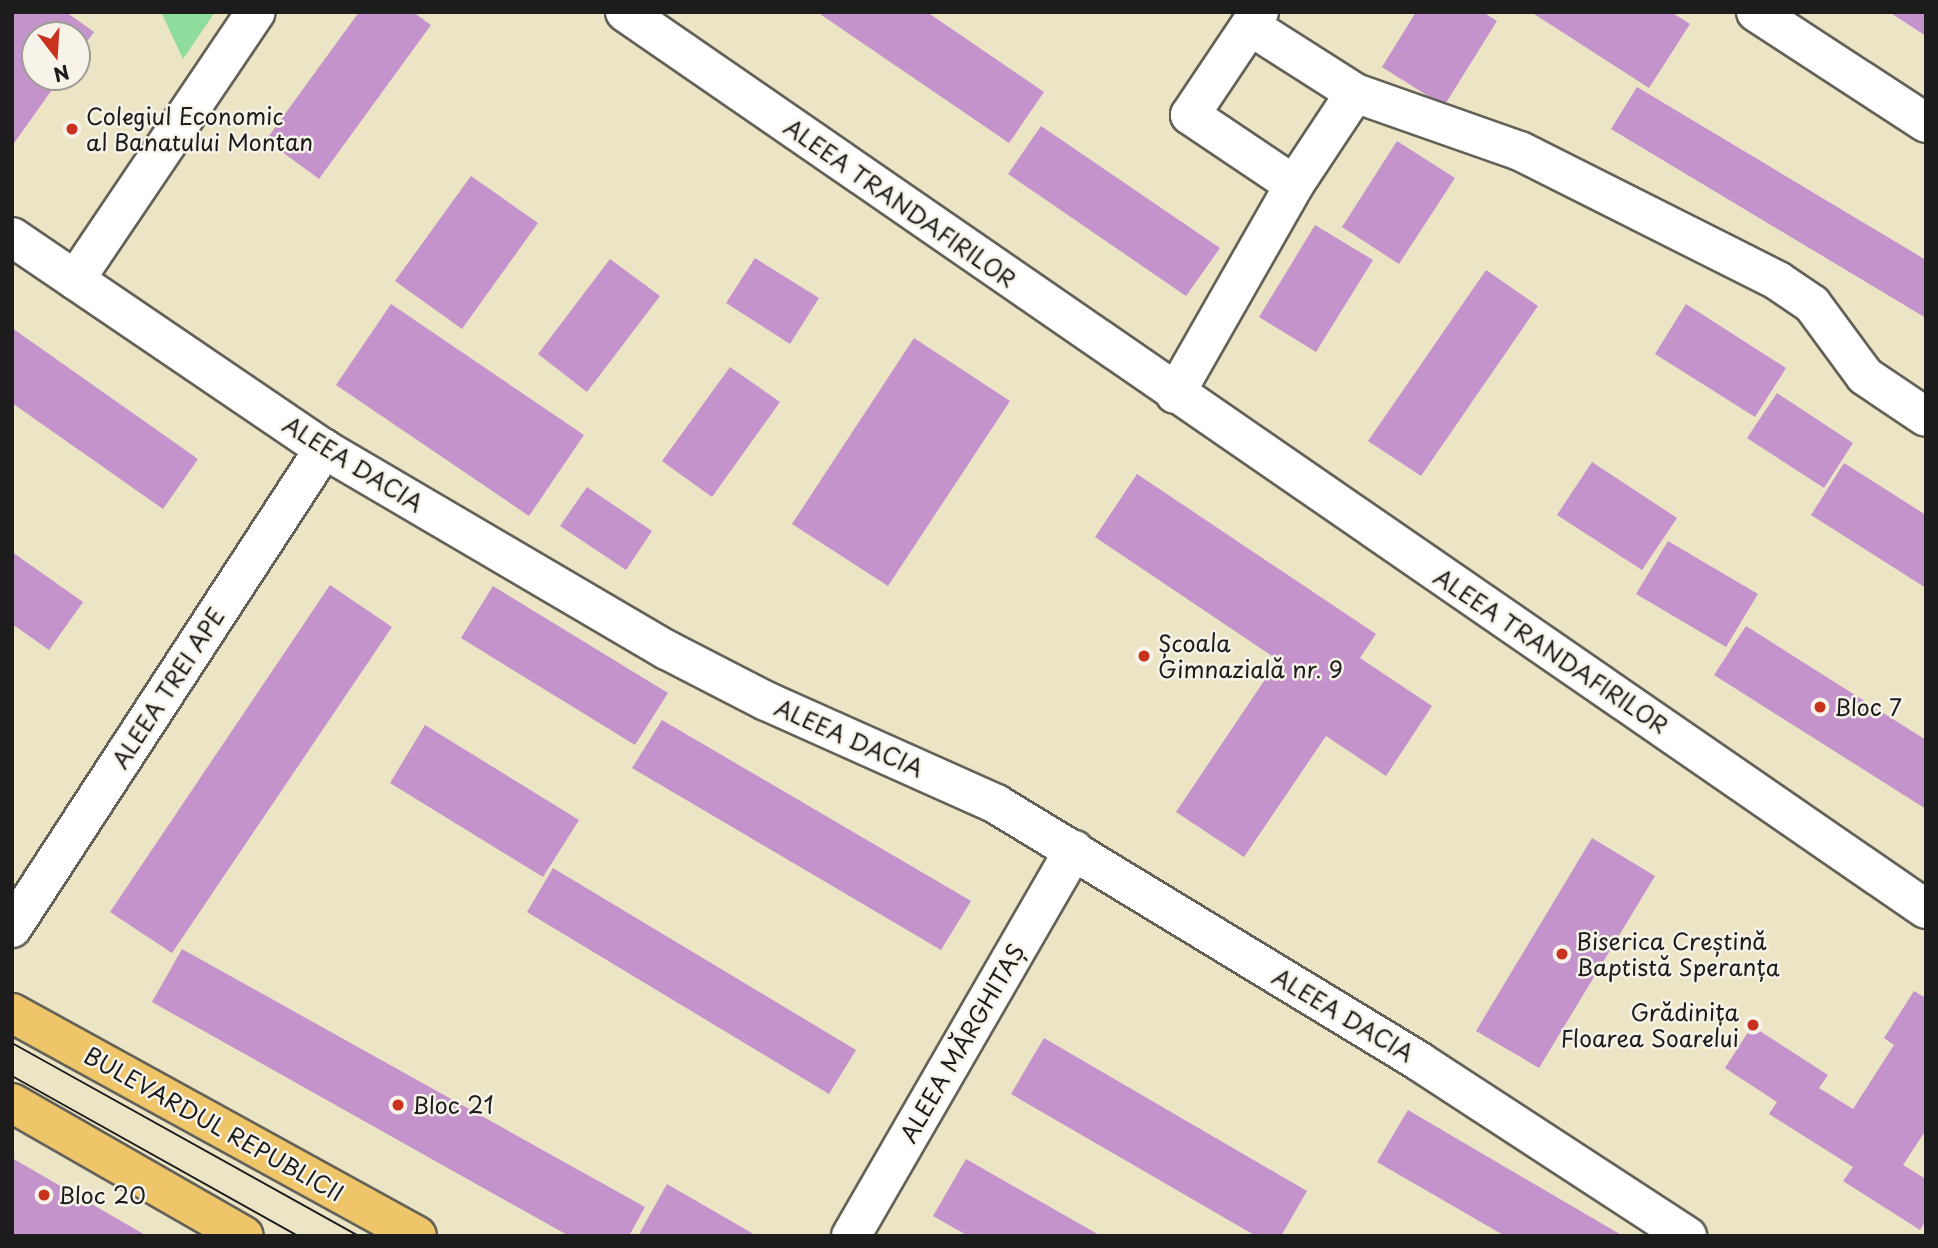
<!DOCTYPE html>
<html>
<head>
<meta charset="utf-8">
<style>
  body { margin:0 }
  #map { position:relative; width:1938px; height:1248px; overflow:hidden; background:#ebe5c6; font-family:"Playpen Sans",sans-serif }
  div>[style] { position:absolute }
  .green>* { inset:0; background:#8fdd9c }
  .building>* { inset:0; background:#c493cc }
  .roads { filter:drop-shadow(2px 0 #646258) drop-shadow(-2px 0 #646258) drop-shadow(0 2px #646258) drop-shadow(0 -2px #646258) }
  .minor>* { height:38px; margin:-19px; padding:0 19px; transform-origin:19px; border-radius:19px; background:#fff }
  .major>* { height:38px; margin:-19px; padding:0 19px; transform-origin:19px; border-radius:19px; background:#eec569 }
  .tram>* { height:2px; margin:-1px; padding:0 1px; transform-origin:1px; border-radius:1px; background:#1c1c1c }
  .dots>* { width:19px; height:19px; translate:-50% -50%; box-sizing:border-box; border:4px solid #f7f3e8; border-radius:50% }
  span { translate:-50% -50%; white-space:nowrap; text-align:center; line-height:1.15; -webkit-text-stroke:5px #f7f3e8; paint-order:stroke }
  .poi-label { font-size:23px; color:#1c1c1c }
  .left { translate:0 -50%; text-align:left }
  .right { translate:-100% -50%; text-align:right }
  .street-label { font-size:23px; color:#1c1c1c }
  .frame { position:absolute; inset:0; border:14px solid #1c1c1c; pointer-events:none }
  .north { position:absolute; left:21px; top:21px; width:70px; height:70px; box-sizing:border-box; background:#f7f3e8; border:2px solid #9f9d96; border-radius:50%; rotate:163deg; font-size:19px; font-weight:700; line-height:28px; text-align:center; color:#1c1c1c }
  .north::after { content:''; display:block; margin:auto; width:24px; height:32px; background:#c8321e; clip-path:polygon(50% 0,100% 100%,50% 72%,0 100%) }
</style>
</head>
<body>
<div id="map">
  <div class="green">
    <div style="clip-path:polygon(161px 12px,215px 12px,183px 59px)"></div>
  </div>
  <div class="building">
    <div style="clip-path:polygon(12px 12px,66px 12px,94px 32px,77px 55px,77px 35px,35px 35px,35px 77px,61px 77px,12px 146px)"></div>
    <div style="clip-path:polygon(359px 12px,413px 12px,431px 25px,319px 179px,266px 140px)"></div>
    <div style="clip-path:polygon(817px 12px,927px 12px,1044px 92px,1009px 143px)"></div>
    <div style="clip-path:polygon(1416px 12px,1483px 12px,1497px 21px,1444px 106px,1382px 67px)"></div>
    <div style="clip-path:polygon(1531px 12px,1671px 12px,1690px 24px,1649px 88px)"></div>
    <div style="clip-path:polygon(1889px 12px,1926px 12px,1926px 36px)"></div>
    <div style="clip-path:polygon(1637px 87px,1926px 260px,1926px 318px,1611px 129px)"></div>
    <div style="clip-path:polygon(1041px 126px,1220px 248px,1186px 296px,1008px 174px)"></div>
    <div style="clip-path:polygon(1397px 141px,1455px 178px,1399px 264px,1342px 227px)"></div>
    <div style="clip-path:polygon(471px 176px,538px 223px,462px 329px,395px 281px)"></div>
    <div style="clip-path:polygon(1315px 225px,1373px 260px,1316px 352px,1259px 317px)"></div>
    <div style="clip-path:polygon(755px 258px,819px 298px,790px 344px,726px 303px)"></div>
    <div style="clip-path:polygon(610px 259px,660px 296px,587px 392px,538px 354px)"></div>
    <div style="clip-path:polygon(1486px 270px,1538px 306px,1421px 476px,1368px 441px)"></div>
    <div style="clip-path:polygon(391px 304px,584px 435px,529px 516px,336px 385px)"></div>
    <div style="clip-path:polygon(1686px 304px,1786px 368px,1755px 417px,1655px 354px)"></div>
    <div style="clip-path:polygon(12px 328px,198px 459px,163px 509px,12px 403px)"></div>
    <div style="clip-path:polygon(914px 338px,1010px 401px,888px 586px,792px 524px)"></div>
    <div style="clip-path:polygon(730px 367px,780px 402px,712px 497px,662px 461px)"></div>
    <div style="clip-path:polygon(1777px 393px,1853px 443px,1824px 488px,1747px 438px)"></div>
    <div style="clip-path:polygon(1592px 462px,1677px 518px,1642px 570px,1557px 515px)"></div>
    <div style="clip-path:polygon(1844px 463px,1926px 515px,1926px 588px,1811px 515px)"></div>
    <div style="clip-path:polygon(1137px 474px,1376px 634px,1360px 658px,1432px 706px,1386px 776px,1326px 736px,1244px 857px,1176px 812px,1278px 660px,1095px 537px)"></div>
    <div style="clip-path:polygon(587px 487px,652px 531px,626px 570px,560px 526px)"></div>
    <div style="clip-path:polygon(1668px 541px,1758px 594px,1726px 647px,1636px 594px)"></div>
    <div style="clip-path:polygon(12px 552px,83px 602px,49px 650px,12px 624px)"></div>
    <div style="clip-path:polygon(330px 585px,392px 627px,172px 953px,110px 912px)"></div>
    <div style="clip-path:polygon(493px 586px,668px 693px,635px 745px,461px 638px)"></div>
    <div style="clip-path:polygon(1746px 626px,1926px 740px,1926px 809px,1714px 675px)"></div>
    <div style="clip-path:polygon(662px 720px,971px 901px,941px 950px,632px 768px)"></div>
    <div style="clip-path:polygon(425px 725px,579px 820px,543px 877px,390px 783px)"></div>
    <div style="clip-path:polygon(1592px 838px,1655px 876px,1539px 1068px,1476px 1031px)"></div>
    <div style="clip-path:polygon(553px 868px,856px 1050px,829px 1094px,527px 912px)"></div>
    <div style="clip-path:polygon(182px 949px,645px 1207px,629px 1236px,569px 1236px,152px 1002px)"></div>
    <div style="clip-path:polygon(1914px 991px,1926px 998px,1926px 1130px,1903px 1165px,1926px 1179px,1926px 1220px,1920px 1230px,1843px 1181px,1853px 1167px,1769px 1114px,1777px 1102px,1725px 1068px,1752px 1026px,1828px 1075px,1819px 1088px,1853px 1109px,1894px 1045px,1884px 1038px)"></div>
    <div style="clip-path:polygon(1044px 1038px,1307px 1191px,1281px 1236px,1256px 1236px,1011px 1094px)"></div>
    <div style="clip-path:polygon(1408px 1110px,1623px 1236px,1505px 1236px,1377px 1162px)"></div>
    <div style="clip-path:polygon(12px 1158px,147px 1236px,18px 1236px,12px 1232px)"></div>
    <div style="clip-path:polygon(966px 1159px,1101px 1236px,968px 1236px,933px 1216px)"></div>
    <div style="clip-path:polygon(667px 1184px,757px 1236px,638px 1236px)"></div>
  </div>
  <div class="roads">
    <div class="minor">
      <div style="left:625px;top:12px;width:1580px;rotate:34.59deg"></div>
      <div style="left:1259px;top:12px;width:124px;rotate:123.8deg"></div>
      <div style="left:1190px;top:115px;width:125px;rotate:33.9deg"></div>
      <div style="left:1756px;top:12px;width:203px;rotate:33.1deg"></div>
      <div style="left:1250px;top:26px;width:125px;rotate:32.5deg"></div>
      <div style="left:1355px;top:93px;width:175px;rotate:19.4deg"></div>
      <div style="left:1520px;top:151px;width:289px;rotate:26.7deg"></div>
      <div style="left:1778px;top:281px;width:41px;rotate:34.1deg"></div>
      <div style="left:1812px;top:304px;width:89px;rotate:53.6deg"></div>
      <div style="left:1865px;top:376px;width:73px;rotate:33.9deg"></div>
      <div style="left:12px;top:237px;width:377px;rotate:34.2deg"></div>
      <div style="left:324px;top:449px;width:398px;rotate:30.4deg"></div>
      <div style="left:667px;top:650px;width:111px;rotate:27.3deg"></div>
      <div style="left:766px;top:701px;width:252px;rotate:24.1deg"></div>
      <div style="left:996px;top:804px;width:496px;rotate:31.3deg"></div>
      <div style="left:1420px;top:1062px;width:319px;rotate:33.1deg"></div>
      <div style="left:75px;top:280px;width:323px;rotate:-56deg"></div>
      <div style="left:1175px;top:394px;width:241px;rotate:-60.3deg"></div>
      <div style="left:1294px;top:185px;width:110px;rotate:-56.5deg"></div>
      <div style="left:12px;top:928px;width:572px;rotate:-56.92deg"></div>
      <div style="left:851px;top:1236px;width:446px;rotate:-60deg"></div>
    </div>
    <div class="major">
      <div style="left:12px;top:1013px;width:462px;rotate:28.8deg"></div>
      <div style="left:12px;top:1103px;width:267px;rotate:29.8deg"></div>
    </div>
  </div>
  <div class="tram">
    <div style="left:12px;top:1043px;width:397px;rotate:29.1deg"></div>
    <div style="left:12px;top:1076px;width:328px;rotate:29.2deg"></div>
  </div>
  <div class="dots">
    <div style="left:72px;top:129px;background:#c8321e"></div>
    <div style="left:1144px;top:656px;background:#c8321e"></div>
    <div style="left:1820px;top:707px;background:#c8321e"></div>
    <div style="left:1562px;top:954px;background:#c8321e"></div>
    <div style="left:1753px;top:1025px;background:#c8321e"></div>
    <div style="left:398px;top:1105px;background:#c8321e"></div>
    <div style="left:44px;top:1195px;background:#c8321e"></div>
  </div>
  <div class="poi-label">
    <span class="left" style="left:86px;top:129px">Colegiul Economic<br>al Banatului Montan</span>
    <span class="left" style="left:1158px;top:656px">Școala<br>Gimnazială nr. 9</span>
    <span class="left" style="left:1834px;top:707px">Bloc 7</span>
    <span class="left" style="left:1576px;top:954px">Biserica Creștină<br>Baptistă Speranța</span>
    <span class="right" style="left:1739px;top:1025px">Grădinița<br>Floarea Soarelui</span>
    <span class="left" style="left:412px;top:1105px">Bloc 21</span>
    <span class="left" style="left:58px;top:1195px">Bloc 20</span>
  </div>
  <div class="street-label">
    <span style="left:900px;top:203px;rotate:35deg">ALEEA TRANDAFIRILOR</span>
    <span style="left:353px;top:464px;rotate:32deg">ALEEA DACIA</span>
    <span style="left:1551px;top:651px;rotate:34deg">ALEEA TRANDAFIRILOR</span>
    <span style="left:168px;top:688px;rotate:-57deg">ALEEA TREI APE</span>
    <span style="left:849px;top:738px;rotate:24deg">ALEEA DACIA</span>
    <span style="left:1343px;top:1015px;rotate:31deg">ALEEA DACIA</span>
    <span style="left:962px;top:1043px;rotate:-60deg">ALEEA MĂRGHITAȘ</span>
    <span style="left:214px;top:1124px;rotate:29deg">BULEVARDUL REPUBLICII</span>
  </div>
  <div class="frame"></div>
  <div class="north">N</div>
</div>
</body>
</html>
